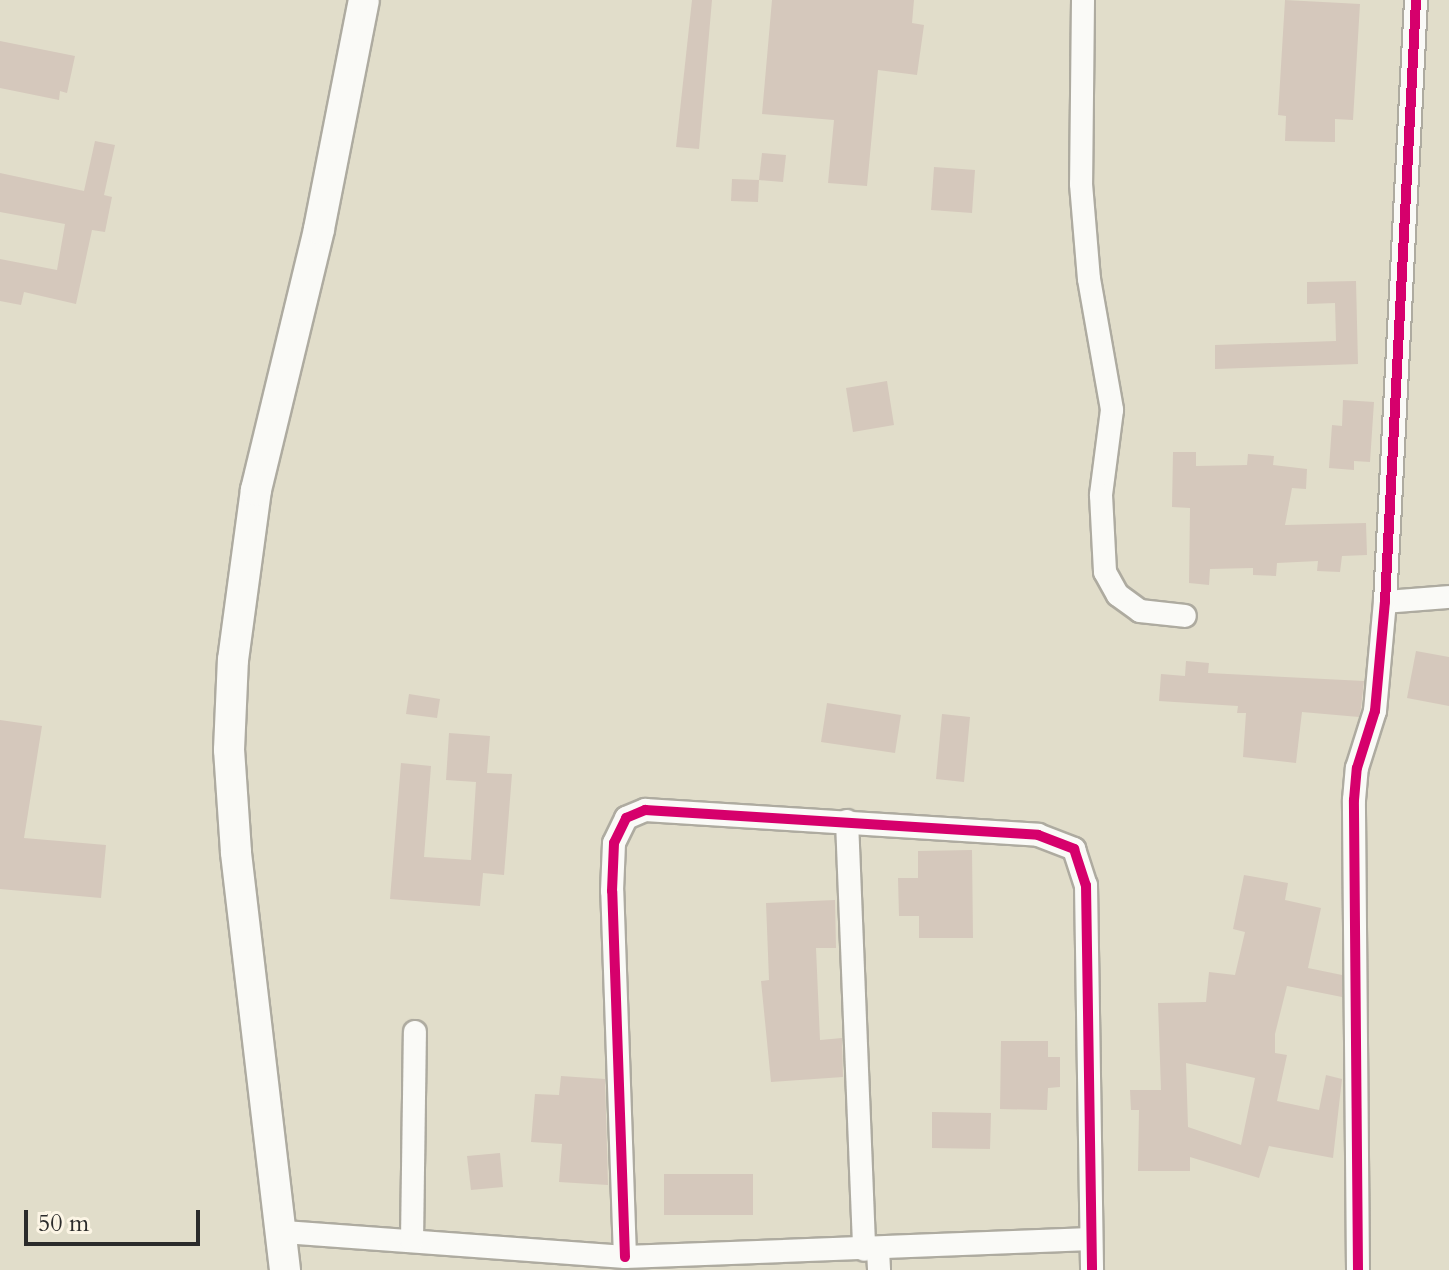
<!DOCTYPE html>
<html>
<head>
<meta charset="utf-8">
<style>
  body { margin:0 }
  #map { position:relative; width:1449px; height:1270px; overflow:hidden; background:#e1ddca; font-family:Cardo,serif }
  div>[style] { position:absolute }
  .building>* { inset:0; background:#d5c8bc }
  .roads { filter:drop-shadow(2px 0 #aeaba0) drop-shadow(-2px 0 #aeaba0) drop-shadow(0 2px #aeaba0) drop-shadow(0 -2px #aeaba0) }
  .street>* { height:22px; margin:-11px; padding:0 11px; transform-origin:11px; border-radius:11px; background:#fafaf7 }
  .secondary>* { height:30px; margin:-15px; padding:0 15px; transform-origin:15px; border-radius:15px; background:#fafaf7 }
  .cycleway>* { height:10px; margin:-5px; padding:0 5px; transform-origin:5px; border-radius:5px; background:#d6006c }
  span { translate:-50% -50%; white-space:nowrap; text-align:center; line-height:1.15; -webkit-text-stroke:6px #fcf5e5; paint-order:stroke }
  .scale { position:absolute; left:24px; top:1210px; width:176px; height:36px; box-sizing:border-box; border:4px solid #2b2b2b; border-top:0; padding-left:10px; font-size:24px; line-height:28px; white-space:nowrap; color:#2b2b2b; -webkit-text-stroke:6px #fcf5e5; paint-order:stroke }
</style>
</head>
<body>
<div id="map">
  <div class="building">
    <div style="clip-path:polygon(692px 0,712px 0,699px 149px,676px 147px)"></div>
    <div style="clip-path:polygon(772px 0,914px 0,912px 23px,924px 25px,917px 75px,878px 70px,867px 186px,828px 183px,834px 120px,762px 114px)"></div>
    <div style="clip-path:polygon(1285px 0,1360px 4px,1353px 120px,1335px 119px,1335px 142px,1285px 141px,1286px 116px,1278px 115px)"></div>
    <div style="clip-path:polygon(0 41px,75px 56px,67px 93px,60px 91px,59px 100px,0 88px)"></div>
    <div style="clip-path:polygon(95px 141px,115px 145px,104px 195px,112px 197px,105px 232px,92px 230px,76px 304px,24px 292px,21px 305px,0 301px,0 259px,57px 270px,65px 224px,0 212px,0 173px,84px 191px)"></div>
    <div style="clip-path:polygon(762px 153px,786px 155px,783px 182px,759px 180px)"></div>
    <div style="clip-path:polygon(934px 167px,975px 170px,972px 213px,931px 210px)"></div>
    <div style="clip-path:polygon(732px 179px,759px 180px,758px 202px,731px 201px)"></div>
    <div style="clip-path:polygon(1356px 281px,1358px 364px,1215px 369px,1215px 345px,1336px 341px,1335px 303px,1307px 304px,1307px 282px)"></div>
    <div style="clip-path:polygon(887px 381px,894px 425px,853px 432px,846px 388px)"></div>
    <div style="clip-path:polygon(1343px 400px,1374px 402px,1370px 462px,1354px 461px,1354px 470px,1329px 468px,1332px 425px,1342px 426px)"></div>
    <div style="clip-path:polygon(1173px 452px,1196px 452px,1196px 466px,1247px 465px,1248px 454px,1274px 456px,1273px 465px,1307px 469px,1306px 489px,1292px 488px,1285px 525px,1366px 523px,1367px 555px,1342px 556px,1340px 572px,1317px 571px,1318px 561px,1277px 563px,1276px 576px,1253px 575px,1253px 568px,1210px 569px,1209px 585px,1189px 583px,1190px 508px,1172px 507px)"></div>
    <div style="clip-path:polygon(1416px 651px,1449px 657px,1449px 706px,1407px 698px)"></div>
    <div style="clip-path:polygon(1186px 661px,1209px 663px,1208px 673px,1364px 681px,1361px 708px,1359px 717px,1302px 712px,1296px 763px,1243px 757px,1246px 713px,1237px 713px,1238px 706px,1159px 701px,1161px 674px,1185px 676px)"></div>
    <div style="clip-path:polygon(409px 694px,440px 699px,437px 718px,406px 714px)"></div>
    <div style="clip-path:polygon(827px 703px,901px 715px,895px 753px,821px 742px)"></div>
    <div style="clip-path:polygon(942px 714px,970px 717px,964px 782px,936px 779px)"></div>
    <div style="clip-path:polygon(0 720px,42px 726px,24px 838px,106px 845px,101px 898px,0 889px)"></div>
    <div style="clip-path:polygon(449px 733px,490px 736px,487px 773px,512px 774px,504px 875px,483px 873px,480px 906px,390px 899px,401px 763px,431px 766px,424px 857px,471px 860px,476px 782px,446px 780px)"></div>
    <div style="clip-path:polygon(972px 850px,973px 938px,919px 938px,919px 916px,899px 916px,898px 878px,918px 878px,918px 851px)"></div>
    <div style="clip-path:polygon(evenodd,1244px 875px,1288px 883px,1285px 900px,1321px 908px,1308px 968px,1342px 975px,1342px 997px,1287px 986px,1275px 1034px,1275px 1053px,1287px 1055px,1277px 1101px,1319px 1110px,1326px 1075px,1342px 1079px,1333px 1158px,1269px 1146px,1259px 1178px,1190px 1157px,1190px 1171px,1138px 1171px,1139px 1110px,1131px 1110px,1130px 1090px,1161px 1090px,1158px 1003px,1206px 1002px,1209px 972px,1235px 975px,1245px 932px,1233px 929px,1244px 875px,1186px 1063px,1255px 1078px,1241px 1145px,1188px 1127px,1186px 1063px)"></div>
    <div style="clip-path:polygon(835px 900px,836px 948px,816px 948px,820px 1040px,842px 1038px,843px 1077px,771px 1082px,761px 981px,769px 980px,766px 903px)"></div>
    <div style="clip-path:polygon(1001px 1041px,1048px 1041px,1048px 1057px,1060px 1057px,1060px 1087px,1048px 1088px,1047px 1110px,1000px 1109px)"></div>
    <div style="clip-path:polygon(561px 1076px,605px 1079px,608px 1185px,559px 1182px,562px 1144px,531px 1142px,535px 1094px,559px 1095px)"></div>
    <div style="clip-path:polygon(932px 1112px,991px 1113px,990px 1149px,932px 1148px)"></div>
    <div style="clip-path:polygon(500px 1153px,503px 1187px,471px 1190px,467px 1156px)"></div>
    <div style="clip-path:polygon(664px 1174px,753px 1174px,753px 1215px,664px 1215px)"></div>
  </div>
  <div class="roads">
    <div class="street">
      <div style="left:1083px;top:0;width:184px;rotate:90.6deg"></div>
      <div style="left:1081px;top:184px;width:95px;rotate:85.2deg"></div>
      <div style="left:1089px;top:279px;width:133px;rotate:80deg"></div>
      <div style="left:1112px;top:410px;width:86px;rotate:97.4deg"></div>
      <div style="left:1101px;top:495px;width:77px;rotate:87deg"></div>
      <div style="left:1105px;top:572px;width:26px;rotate:61deg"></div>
      <div style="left:1118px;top:595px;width:27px;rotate:36deg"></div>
      <div style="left:1140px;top:611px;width:45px;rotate:6.3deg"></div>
      <div style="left:1385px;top:602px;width:64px;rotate:-4.5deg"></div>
      <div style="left:847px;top:821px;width:429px;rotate:87.7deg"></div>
      <div style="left:284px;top:1232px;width:342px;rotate:4.2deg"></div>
      <div style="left:625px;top:1257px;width:466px;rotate:-2.2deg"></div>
      <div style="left:412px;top:1241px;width:209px;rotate:-89.2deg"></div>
      <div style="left:878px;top:1250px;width:20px;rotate:87deg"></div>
      <div style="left:625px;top:1257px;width:366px;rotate:-92deg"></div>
      <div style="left:612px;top:891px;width:48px;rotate:-87.6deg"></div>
      <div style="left:614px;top:843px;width:28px;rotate:-64deg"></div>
      <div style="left:626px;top:818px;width:21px;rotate:-23deg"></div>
      <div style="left:645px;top:810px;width:394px;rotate:3.6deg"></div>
      <div style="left:1038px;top:835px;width:39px;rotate:21deg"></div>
      <div style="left:1074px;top:849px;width:38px;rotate:72deg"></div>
      <div style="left:1086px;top:885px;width:385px;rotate:89.1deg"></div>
      <div style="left:1358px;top:1270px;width:470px;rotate:-90.5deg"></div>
      <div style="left:1354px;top:800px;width:32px;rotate:-85deg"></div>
      <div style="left:1357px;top:768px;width:60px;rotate:-72.5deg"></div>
      <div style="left:1375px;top:711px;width:109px;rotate:-84.8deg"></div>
      <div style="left:1385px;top:602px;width:603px;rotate:-87.05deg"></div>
    </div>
    <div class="secondary">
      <div style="left:285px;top:1270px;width:421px;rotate:-96.7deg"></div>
      <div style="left:236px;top:852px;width:102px;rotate:-93.9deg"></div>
      <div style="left:229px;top:750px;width:90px;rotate:-87.5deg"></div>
      <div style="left:233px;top:660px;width:172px;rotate:-82.3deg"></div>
      <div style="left:256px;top:490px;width:268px;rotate:-76.4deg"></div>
      <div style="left:319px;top:229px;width:233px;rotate:-78.9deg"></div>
    </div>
  </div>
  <div class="cycleway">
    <div style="left:625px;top:1257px;width:366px;rotate:-92deg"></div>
    <div style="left:612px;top:891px;width:48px;rotate:-87.6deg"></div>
    <div style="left:614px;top:843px;width:28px;rotate:-64deg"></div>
    <div style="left:626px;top:818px;width:21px;rotate:-23deg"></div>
    <div style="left:645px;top:810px;width:394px;rotate:3.6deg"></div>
    <div style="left:1038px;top:835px;width:39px;rotate:21deg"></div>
    <div style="left:1074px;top:849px;width:38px;rotate:72deg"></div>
    <div style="left:1086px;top:885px;width:385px;rotate:89.1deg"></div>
    <div style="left:1358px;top:1270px;width:470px;rotate:-90.5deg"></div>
    <div style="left:1354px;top:800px;width:32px;rotate:-85deg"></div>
    <div style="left:1357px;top:768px;width:60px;rotate:-72.5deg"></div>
    <div style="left:1375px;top:711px;width:109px;rotate:-84.8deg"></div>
    <div style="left:1385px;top:602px;width:603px;rotate:-87.05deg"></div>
  </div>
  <div class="scale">50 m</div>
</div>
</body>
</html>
